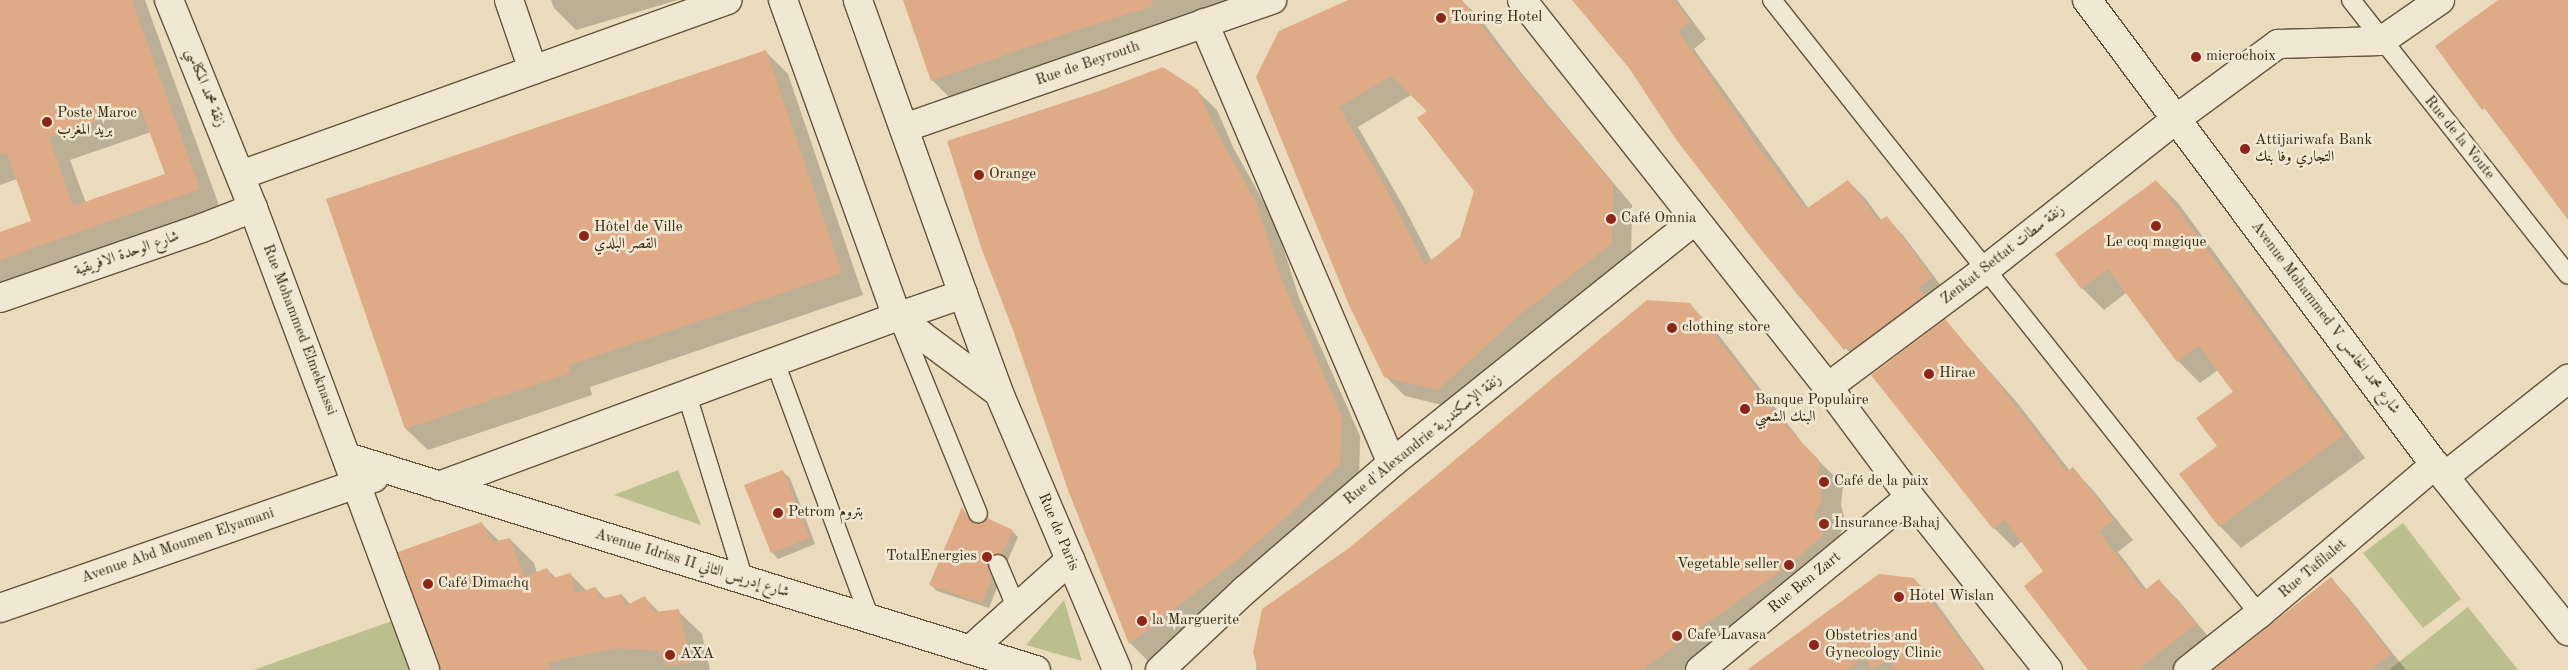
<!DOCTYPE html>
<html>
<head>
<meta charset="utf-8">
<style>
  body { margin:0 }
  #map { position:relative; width:2568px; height:670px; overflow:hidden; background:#eadbbc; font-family:"Old Standard TT",Amiri,serif }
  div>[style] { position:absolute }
  .green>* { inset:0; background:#bbbf8e }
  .shadow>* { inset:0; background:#0003 }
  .building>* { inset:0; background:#deab86 }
  .roads { filter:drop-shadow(1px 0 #64533a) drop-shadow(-1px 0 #64533a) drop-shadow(0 1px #64533a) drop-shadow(0 -1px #64533a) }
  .lane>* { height:18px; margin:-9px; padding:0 9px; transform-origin:9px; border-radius:9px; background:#f1e8d3 }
  .street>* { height:28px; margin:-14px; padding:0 14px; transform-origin:14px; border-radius:14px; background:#f1e8d3 }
  .secondary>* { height:28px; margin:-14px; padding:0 14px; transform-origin:14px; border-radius:14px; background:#f1e8d3 }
  .dots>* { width:14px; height:14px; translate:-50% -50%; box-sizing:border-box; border:2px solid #f1e8d3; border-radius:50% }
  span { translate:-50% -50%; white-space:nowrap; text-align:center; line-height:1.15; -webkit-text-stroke:5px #f1e8d3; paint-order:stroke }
  .poi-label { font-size:15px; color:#38260e }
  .left { translate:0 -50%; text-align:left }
  .right { translate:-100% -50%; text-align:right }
  .street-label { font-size:15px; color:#38260e }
</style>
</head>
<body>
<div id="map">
  <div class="green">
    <div style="clip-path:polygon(678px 470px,701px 525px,614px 495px)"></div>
    <div style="clip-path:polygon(2403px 523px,2461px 599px,2423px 628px,2363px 553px)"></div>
    <div style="clip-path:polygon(1064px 600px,1082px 661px,1026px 645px)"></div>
    <div style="clip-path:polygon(2468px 607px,2518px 670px,2389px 670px)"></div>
    <div style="clip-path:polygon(392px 621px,409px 670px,253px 670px)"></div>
  </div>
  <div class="shadow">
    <div style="clip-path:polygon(evenodd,0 0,145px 0,221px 211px,0 290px,0 233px,33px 222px,17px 179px,0 185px,0 0,151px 132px,166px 175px,86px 203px,70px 160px,151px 132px)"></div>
    <div style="clip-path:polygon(551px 0,678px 0,576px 30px,554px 8px)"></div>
    <div style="clip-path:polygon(904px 0,1243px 0,951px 99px,932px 80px)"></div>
    <div style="clip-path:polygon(evenodd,1359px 0,1461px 0,1478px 16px,1523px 75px,1632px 205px,1631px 264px,1458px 409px,1405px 396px,1385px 376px,1258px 77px,1359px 0,1411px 95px,1428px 111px,1475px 191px,1461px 237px,1432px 261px,1405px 209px,1358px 127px,1411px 95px)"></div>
    <div style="clip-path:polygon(1574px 0,1677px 0,1706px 39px,1694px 49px,1809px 209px,1848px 181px,1865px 198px,1882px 221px,1886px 218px,1903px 235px,1948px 295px,1862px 366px,1797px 294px,1676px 137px,1630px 68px)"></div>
    <div style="clip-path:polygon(2500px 0,2568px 0,2568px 216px,2437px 47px)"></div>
    <div style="clip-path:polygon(766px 52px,788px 74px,863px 295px,590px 387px,592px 395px,428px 450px,406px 429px)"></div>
    <div style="clip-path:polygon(1197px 91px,1217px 110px,1234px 149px,1276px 224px,1299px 298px,1360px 436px,1359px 483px,1249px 584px,1149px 662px,1130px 643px)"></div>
    <div style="clip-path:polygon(2156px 181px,2178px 203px,2365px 458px,2241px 548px,2220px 526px,2219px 446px,2234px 392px,2218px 370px,2200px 383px,2178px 361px,2127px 292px,2104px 310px,2082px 288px)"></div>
    <div style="clip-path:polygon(1689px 304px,1714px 329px,1807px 449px,1843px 485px,1841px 505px,1846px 524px,1837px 539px,1846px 560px,1698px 670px,1256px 670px,1257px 663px)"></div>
    <div style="clip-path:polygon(1945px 321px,2015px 400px,2070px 471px,2073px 469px,2092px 489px,2133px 540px,2118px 552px,2147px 590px,2159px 581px,2179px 601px,2215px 645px,2183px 670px,2089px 670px,2045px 572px,2023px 541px,2014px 548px,1994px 528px,1873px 375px)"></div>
    <div style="clip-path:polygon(783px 472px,790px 478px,815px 544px,778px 559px,772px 552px)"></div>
    <div style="clip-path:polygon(962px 509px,974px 524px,1012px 531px,1018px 537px,1008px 560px,1001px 560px,998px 585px,989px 608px,937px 591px,931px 585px)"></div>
    <div style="clip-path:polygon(482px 524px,500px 542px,510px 539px,534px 563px,537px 573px,547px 569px,556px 578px,570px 574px,587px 591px,595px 588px,606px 599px,622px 595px,631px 605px,644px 597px,659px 612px,678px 611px,702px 634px,710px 670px,442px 670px)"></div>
    <div style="clip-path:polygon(1914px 579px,1932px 597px,1985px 670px,1749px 670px)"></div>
    <div style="clip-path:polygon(2331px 579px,2348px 597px,2406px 670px,2234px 670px)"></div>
  </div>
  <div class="building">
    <div style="clip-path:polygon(evenodd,0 0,132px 0,200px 189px,0 260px,0 232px,31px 221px,7px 153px,0 155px,0 0,140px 106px,165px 174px,73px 206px,49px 138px,140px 106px)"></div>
    <div style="clip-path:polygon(903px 0,1152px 0,1153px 6px,1068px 33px,931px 81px)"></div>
    <div style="clip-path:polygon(evenodd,1348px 0,1462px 0,1503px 54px,1613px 184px,1612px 244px,1521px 314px,1438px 390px,1384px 377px,1349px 305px,1256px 77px,1279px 31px,1348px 0,1391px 76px,1427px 111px,1417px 118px,1474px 191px,1460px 237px,1425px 265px,1386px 188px,1339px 107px,1391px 76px)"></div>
    <div style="clip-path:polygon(1572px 0,1674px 0,1690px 22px,1678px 31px,1760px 149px,1806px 209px,1848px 180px,1879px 221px,1887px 216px,1932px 277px,1918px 288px,1924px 296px,1851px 350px,1848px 347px,1844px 350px,1758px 246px,1675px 138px,1629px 68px)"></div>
    <div style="clip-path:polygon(2498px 0,2568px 0,2568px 220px,2485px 108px,2482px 110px,2435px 46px)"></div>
    <div style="clip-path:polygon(766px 50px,842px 273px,569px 365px,571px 373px,405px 429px,326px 199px)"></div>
    <div style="clip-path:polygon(1163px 67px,1198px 90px,1215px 129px,1257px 204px,1281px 278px,1342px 416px,1340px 464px,1290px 514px,1230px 566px,1129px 644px,1068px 490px,1013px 330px,981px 247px,947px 141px,1099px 91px)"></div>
    <div style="clip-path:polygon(2156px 180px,2344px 435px,2219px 527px,2179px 474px,2217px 446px,2196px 418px,2233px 392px,2199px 346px,2177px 362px,2108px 269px,2081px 289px,2055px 254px)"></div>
    <div style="clip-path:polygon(1647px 300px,1690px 303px,1783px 423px,1819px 460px,1818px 480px,1823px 500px,1814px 514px,1823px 536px,1785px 568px,1641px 670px,1258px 670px,1253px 653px,1262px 609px,1349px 548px)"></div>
    <div style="clip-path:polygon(1945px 319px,1995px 379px,2067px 472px,2073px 467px,2114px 520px,2099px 531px,2144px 591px,2159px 579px,2196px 624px,2138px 670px,2088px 670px,2024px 586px,2043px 571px,2005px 520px,1993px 529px,1871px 375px)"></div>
    <div style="clip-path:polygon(783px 470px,810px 538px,771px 553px,744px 485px)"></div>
    <div style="clip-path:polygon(962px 507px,972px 523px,982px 524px,987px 518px,1013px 530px,1002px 554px,994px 554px,989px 558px,988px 568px,992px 578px,982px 603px,929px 585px)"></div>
    <div style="clip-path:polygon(482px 522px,492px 542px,510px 538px,524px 577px,547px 568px,552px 578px,571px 573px,575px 593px,596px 587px,600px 599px,622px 594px,625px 606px,645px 596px,654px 612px,679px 609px,691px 663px,667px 666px,659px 651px,617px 648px,546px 663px,551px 670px,440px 670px,398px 552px)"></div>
    <div style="clip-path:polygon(1879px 574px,1914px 578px,1983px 670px,1896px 670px,1888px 661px,1872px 669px,1864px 657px,1846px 670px,1747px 670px)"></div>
    <div style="clip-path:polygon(2331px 577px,2391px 654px,2370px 670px,2213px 670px)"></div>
  </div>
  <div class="roads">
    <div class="lane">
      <div style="left:1772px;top:0;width:784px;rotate:51.58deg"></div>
      <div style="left:2351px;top:0;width:350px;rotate:51.7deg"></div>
      <div style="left:899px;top:320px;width:209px;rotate:67.8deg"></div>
      <div style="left:775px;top:362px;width:274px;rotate:69.7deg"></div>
      <div style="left:687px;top:395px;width:194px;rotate:72.9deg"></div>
      <div style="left:998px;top:564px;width:49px;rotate:67.1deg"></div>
    </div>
    <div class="street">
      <div style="left:169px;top:0;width:224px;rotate:68deg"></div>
      <div style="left:509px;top:0;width:74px;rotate:71.1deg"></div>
      <div style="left:783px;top:0;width:337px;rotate:70.2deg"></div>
      <div style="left:897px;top:317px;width:70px;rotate:-19.2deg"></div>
      <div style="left:963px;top:294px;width:312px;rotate:-109.7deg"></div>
      <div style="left:1204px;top:23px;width:478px;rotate:66.9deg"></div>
      <div style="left:904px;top:128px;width:390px;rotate:-19.2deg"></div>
      <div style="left:241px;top:175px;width:517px;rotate:-19.77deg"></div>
      <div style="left:963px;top:294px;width:105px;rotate:70deg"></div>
      <div style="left:999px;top:393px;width:301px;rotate:66.9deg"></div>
      <div style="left:1828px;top:387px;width:196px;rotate:-36.7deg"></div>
      <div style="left:1985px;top:270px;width:243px;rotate:-38.3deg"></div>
      <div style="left:2176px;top:119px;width:127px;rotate:-36.3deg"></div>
      <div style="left:2278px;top:44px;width:103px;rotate:-1.7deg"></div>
      <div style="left:2381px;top:41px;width:72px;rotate:-34.8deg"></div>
      <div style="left:2445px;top:476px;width:157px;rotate:-38.3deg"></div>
      <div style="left:356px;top:484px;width:198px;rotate:69.6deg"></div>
      <div style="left:439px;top:486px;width:488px;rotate:-20.3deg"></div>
      <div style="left:897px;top:317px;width:127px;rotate:36.7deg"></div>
      <div style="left:970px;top:650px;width:135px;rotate:-42deg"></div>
      <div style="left:1160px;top:670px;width:117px;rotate:-43.3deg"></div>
      <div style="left:1245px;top:590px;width:194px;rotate:-40.8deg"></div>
      <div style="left:1392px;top:463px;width:388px;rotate:-38.7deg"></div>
      <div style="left:1700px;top:670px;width:272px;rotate:-39.5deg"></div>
      <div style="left:2188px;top:670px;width:90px;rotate:-38.3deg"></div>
      <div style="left:2259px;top:614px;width:231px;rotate:-40.3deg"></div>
    </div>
    <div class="secondary">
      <div style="left:1522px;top:0;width:493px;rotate:51.7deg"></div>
      <div style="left:1828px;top:387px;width:137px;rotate:53.3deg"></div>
      <div style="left:1910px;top:497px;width:221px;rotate:51.4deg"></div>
      <div style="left:2087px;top:0;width:581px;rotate:53.19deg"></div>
      <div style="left:2435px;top:465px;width:213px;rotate:51.3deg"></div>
      <div style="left:0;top:298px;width:214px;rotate:-19.1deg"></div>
      <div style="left:202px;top:228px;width:55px;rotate:-21.4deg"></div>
      <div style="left:253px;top:208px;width:295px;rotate:69.5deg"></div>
      <div style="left:347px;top:457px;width:721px;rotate:17.18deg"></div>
      <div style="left:0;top:608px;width:396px;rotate:-19.2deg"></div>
    </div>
  </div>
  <div class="dots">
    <div style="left:1441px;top:18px;background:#8f2418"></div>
    <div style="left:2196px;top:57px;background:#8f2418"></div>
    <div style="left:47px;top:122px;background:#8f2418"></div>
    <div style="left:2245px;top:149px;background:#8f2418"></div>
    <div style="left:979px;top:175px;background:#8f2418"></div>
    <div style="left:1611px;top:219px;background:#8f2418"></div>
    <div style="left:2156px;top:226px;background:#8f2418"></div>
    <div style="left:584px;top:236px;background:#8f2418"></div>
    <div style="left:1672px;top:328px;background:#8f2418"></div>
    <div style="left:1929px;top:374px;background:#8f2418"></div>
    <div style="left:1745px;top:409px;background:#8f2418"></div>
    <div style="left:1824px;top:482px;background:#8f2418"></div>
    <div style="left:778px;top:513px;background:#8f2418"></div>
    <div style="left:1824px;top:524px;background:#8f2418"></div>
    <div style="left:987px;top:557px;background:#8f2418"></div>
    <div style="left:1789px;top:565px;background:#8f2418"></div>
    <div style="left:428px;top:584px;background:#8f2418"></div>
    <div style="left:1899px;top:597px;background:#8f2418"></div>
    <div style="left:1142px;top:621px;background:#8f2418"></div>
    <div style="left:1677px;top:636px;background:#8f2418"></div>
    <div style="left:1814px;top:645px;background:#8f2418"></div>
    <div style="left:670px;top:655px;background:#8f2418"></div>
  </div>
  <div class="poi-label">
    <span class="left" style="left:1451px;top:18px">Touring Hotel</span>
    <span class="left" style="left:2206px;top:57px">microchoix</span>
    <span class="left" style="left:57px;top:122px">Poste Maroc<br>بريد المغرب</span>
    <span class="left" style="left:2255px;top:149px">Attijariwafa Bank<br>التجاري وفا بنك</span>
    <span class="left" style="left:989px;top:175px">Orange</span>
    <span class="left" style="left:1621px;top:219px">Café Omnia</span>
    <span class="left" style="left:594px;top:236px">Hôtel de Ville<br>القصر البلدي</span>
    <span style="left:2156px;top:243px">Le coq magique</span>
    <span class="left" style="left:1682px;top:328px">clothing store</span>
    <span class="left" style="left:1939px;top:374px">Hirae</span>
    <span class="left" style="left:1755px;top:409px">Banque Populaire<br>البنك الشعبي</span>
    <span class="left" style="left:1834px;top:482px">Café de la paix</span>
    <span class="left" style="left:788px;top:513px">Petrom بتروم</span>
    <span class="left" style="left:1834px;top:524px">Insurance Bahaj</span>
    <span class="right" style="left:977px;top:557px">TotalEnergies</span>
    <span class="right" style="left:1779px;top:565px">Vegetable seller</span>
    <span class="left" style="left:438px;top:584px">Café Dimachq</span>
    <span class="left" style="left:1909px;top:597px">Hotel Wislan</span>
    <span class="left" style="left:1152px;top:621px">la Marguerite</span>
    <span class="left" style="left:1687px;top:636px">Cafe Lavasa</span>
    <span class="left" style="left:1825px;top:645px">Obstetrics and<br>Gynecology Clinic</span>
    <span class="left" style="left:680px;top:655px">AXA</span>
  </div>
  <div class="street-label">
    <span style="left:1088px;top:64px;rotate:-19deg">Rue de Beyrouth</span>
    <span style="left:205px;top:88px;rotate:68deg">زنقة محمد المكناسي</span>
    <span style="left:2459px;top:138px;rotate:51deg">Rue de la Voute</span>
    <span style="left:127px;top:254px;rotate:-19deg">شارع الوحدة الافريقية</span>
    <span style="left:2003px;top:255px;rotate:-38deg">Zenkat Settat زنقة سطات</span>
    <span style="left:2325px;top:318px;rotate:53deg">Avenue Mohammed V شارع محمد الخامس</span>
    <span style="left:299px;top:330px;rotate:69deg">Rue Mohammed Elmeknassi</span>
    <span style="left:1423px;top:440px;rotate:-39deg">Rue d'Alexandrie زنقة الإسكندرية</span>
    <span style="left:1058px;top:532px;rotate:67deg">Rue de Paris</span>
    <span style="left:178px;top:546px;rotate:-19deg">Avenue Abd Moumen Elyamani</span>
    <span style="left:692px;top:564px;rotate:17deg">Avenue Idriss II شارع إدريس الثاني</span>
    <span style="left:2313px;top:569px;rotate:-40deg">Rue Tafilalet</span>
    <span style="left:1805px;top:583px;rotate:-39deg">Rue Ben Zart</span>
  </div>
</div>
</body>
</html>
